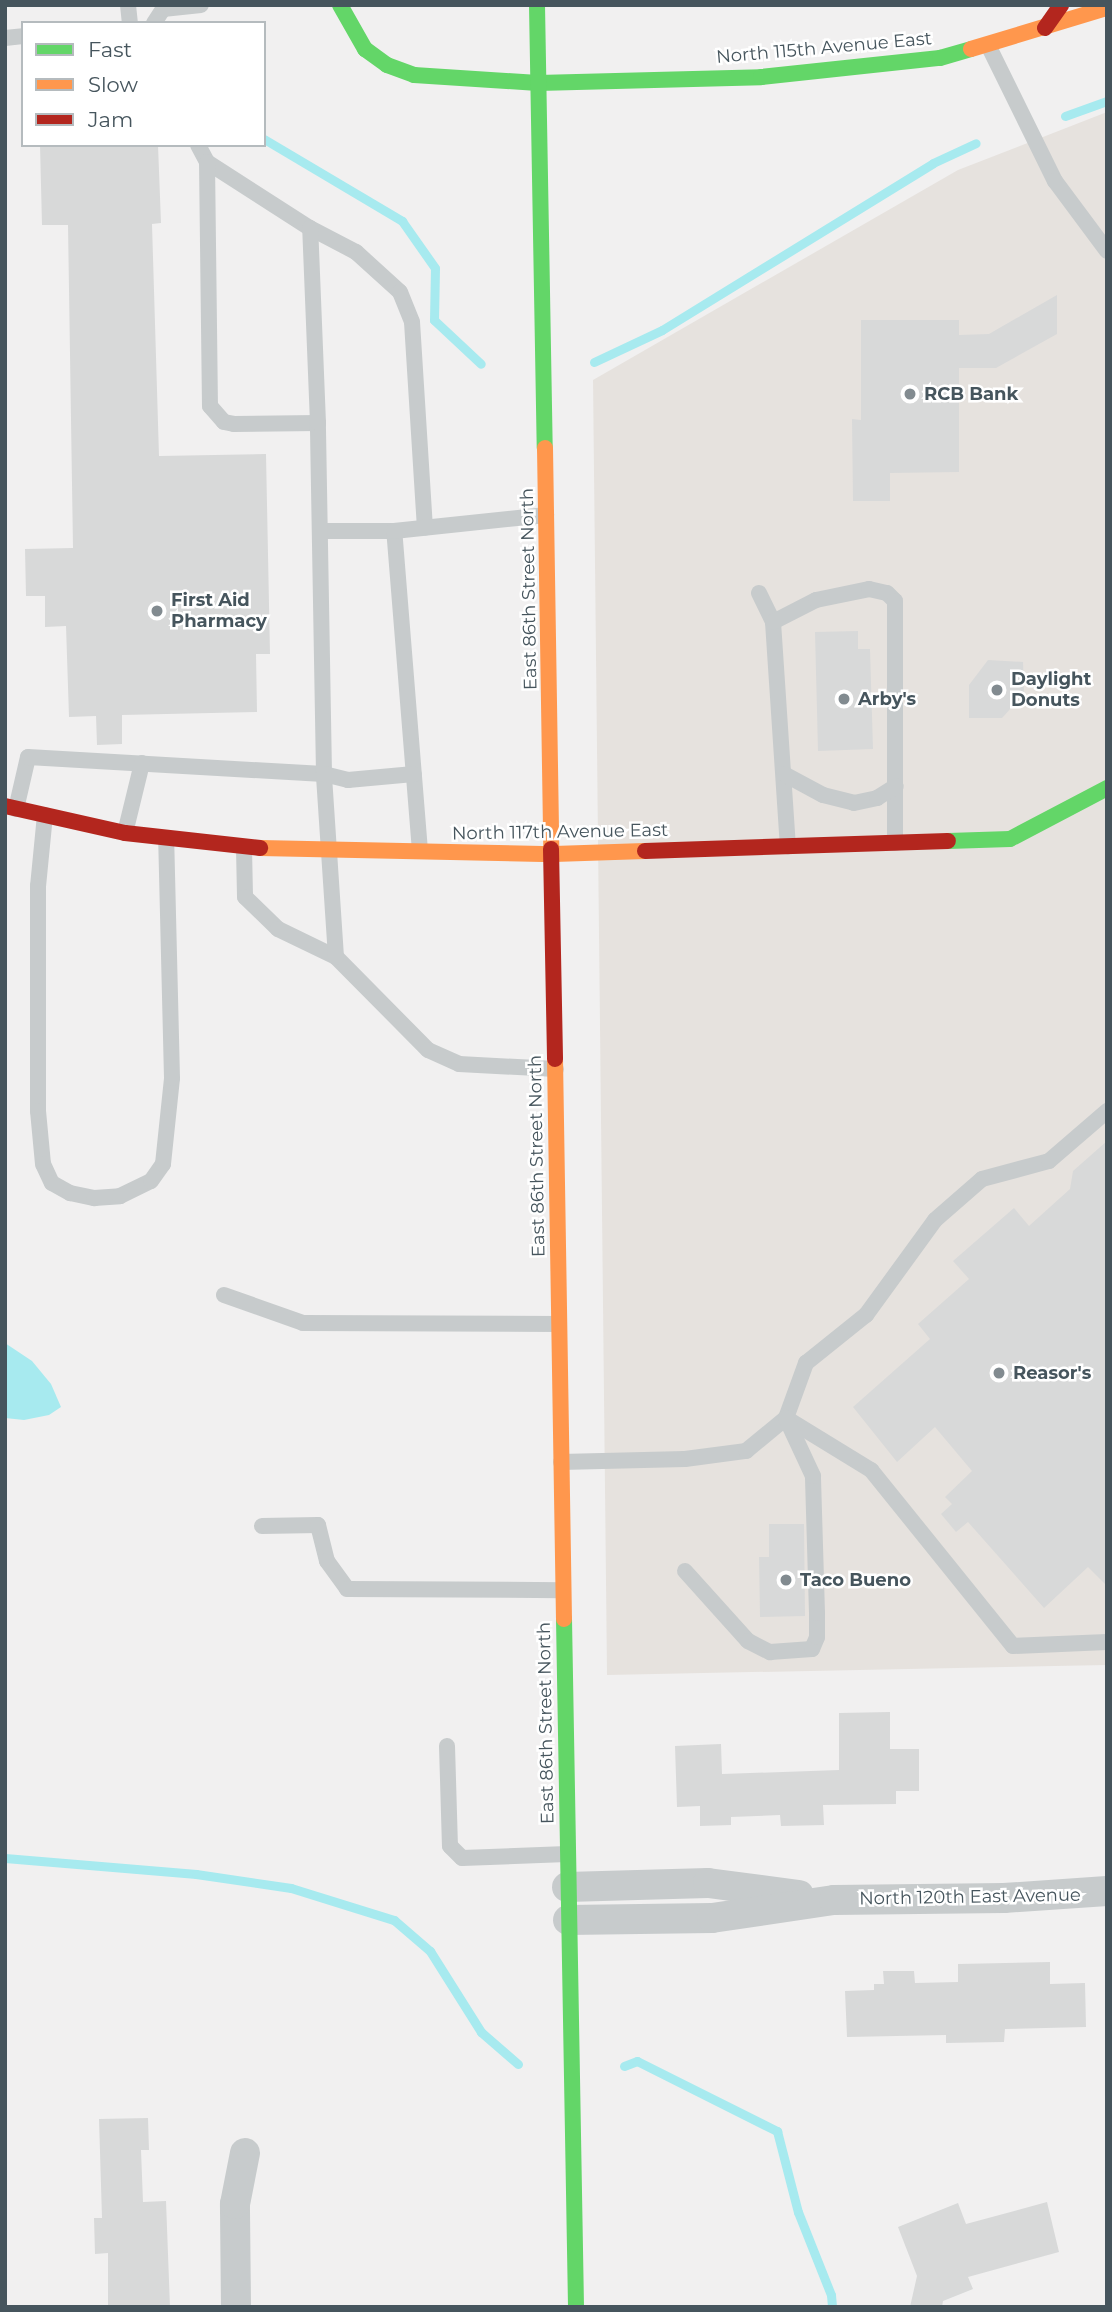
<!DOCTYPE html>
<html>
<head>
<meta charset="utf-8">
<style>
  body { margin:0 }
  #map { position:relative; width:1112px; height:2312px; overflow:hidden; background:#f1f0f0; font-family:Montserrat,sans-serif }
  div>[style] { position:absolute }
  .commercial>* { inset:0; background:#e6e2de }
  .water>* { inset:0; background:#a7eaef }
  .stream>* { height:9px; margin:-4.5px; padding:0 4.5px; transform-origin:4.5px; border-radius:4.5px; background:#a7eaef }
  .building>* { inset:0; background:#d8d9d9 }
  .lane>* { height:16px; margin:-8px; padding:0 8px; transform-origin:8px; border-radius:8px; background:#c7cbcc }
  .street>* { height:30px; margin:-15px; padding:0 15px; transform-origin:15px; border-radius:15px; background:#c7cbcc }
  .fast>* { height:16px; margin:-8px; padding:0 8px; transform-origin:8px; border-radius:8px; background:#63d668 }
  .slow>* { height:16px; margin:-8px; padding:0 8px; transform-origin:8px; border-radius:8px; background:#ff974d }
  .jam>* { height:16px; margin:-8px; padding:0 8px; transform-origin:8px; border-radius:8px; background:#b3261e }
  .dots>* { width:19px; height:19px; translate:-50% -50%; box-sizing:border-box; border:4px solid #fff; border-radius:50% }
  span { translate:-50% -50%; white-space:nowrap; text-align:center; line-height:1.15; -webkit-text-stroke:5px #fff; paint-order:stroke }
  .street-label { font-size:18px; color:#46555d }
  .poi-label { font-size:18px; color:#46555d; font-weight:700 }
  .left { translate:0 -50%; text-align:left }
  .frame { position:absolute; inset:0; border:7px solid #46555d; pointer-events:none }
  .legend { position:absolute; left:21px; top:21px; width:245px; height:126px; box-sizing:border-box; background:#fff; border:2px solid #b5bbbe; margin:0; padding:9px 12px; list-style:none; font-size:21px; color:#46555d }
  .legend li { display:flex; align-items:center; gap:14px; height:35px }
  .legend b { width:35px; border:2px solid #b5bbbe }
</style>
</head>
<body>
<div id="map">
  <div class="commercial">
    <div style="clip-path:polygon(1107px 112px,1107px 1665px,607px 1675px,593px 380px,958px 170px)"></div>
  </div>
  <div class="water">
    <div style="clip-path:polygon(5px 1343px,32px 1361px,51px 1384px,61px 1407px,49px 1415px,24px 1420px,5px 1418px)"></div>
  </div>
  <div class="stream">
    <div style="left:1065px;top:116px;width:45px;rotate:-19.7deg"></div>
    <div style="left:264px;top:139px;width:161px;rotate:30.7deg"></div>
    <div style="left:402px;top:221px;width:57px;rotate:54.9deg"></div>
    <div style="left:435px;top:268px;width:52px;rotate:91.1deg"></div>
    <div style="left:434px;top:320px;width:64px;rotate:43.1deg"></div>
    <div style="left:594px;top:362px;width:75px;rotate:-25.2deg"></div>
    <div style="left:662px;top:330px;width:318px;rotate:-31.6deg"></div>
    <div style="left:933px;top:163px;width:47px;rotate:-24.9deg"></div>
    <div style="left:5px;top:1858px;width:192px;rotate:4.8deg"></div>
    <div style="left:196px;top:1874px;width:96px;rotate:8.4deg"></div>
    <div style="left:291px;top:1888px;width:108px;rotate:17.3deg"></div>
    <div style="left:394px;top:1920px;width:48px;rotate:40.7deg"></div>
    <div style="left:430px;top:1951px;width:96px;rotate:57.8deg"></div>
    <div style="left:481px;top:2032px;width:49px;rotate:40.9deg"></div>
    <div style="left:624px;top:2066px;width:14px;rotate:-21deg"></div>
    <div style="left:637px;top:2061px;width:157px;rotate:26.6deg"></div>
    <div style="left:777px;top:2131px;width:84px;rotate:75.5deg"></div>
    <div style="left:798px;top:2212px;width:89px;rotate:68.3deg"></div>
    <div style="left:831px;top:2295px;width:12px;rotate:85deg"></div>
  </div>
  <div class="building">
    <div style="clip-path:polygon(40px 145px,158px 145px,161px 223px,152px 224px,159px 456px,266px 454px,270px 654px,256px 654px,257px 712px,122px 715px,122px 744px,97px 745px,96px 716px,69px 717px,66px 626px,45px 627px,45px 596px,26px 596px,25px 549px,73px 548px,68px 225px,42px 225px)"></div>
    <div style="clip-path:polygon(1057px 295px,1057px 334px,996px 368px,959px 368px,959px 472px,890px 473px,890px 501px,853px 501px,852px 419px,861px 420px,861px 320px,959px 320px,959px 335px,989px 334px)"></div>
    <div style="clip-path:polygon(858px 631px,858px 649px,870px 649px,873px 749px,818px 751px,815px 632px)"></div>
    <div style="clip-path:polygon(988px 660px,1023px 662px,1024px 694px,1002px 718px,969px 718px,969px 685px)"></div>
    <div style="clip-path:polygon(1107px 1141px,1107px 1586px,1088px 1567px,1044px 1608px,968px 1522px,956px 1532px,941px 1514px,952px 1504px,945px 1497px,972px 1471px,935px 1427px,897px 1462px,853px 1407px,930px 1339px,918px 1324px,969px 1279px,953px 1261px,1014px 1208px,1029px 1226px,1070px 1189px,1073px 1171px)"></div>
    <div style="clip-path:polygon(769px 1524px,804px 1524px,805px 1616px,760px 1617px,759px 1557px,769px 1557px)"></div>
    <div style="clip-path:polygon(890px 1712px,890px 1749px,919px 1749px,919px 1791px,896px 1791px,896px 1804px,823px 1805px,824px 1825px,781px 1826px,780px 1815px,731px 1817px,731px 1825px,700px 1826px,700px 1806px,677px 1807px,675px 1746px,721px 1744px,722px 1774px,839px 1770px,839px 1713px)"></div>
    <div style="clip-path:polygon(1050px 1962px,1050px 1984px,1085px 1983px,1086px 2027px,1005px 2029px,1004px 2042px,946px 2043px,946px 2035px,847px 2037px,845px 1991px,874px 1990px,874px 1984px,884px 1984px,883px 1971px,914px 1971px,915px 1983px,958px 1982px,958px 1964px)"></div>
    <div style="clip-path:polygon(148px 2118px,149px 2150px,141px 2150px,143px 2202px,166px 2201px,170px 2307px,108px 2307px,108px 2253px,95px 2254px,94px 2218px,102px 2218px,99px 2119px)"></div>
    <div style="clip-path:polygon(1047px 2202px,1059px 2252px,968px 2277px,973px 2289px,943px 2301px,942px 2307px,910px 2307px,917px 2276px,898px 2227px,958px 2203px,966px 2224px)"></div>
  </div>
  <div class="lane">
    <div style="left:128px;top:5px;width:18px;rotate:84deg"></div>
    <div style="left:154px;top:23px;width:17px;rotate:-57deg"></div>
    <div style="left:163px;top:9px;width:38px;rotate:-6deg"></div>
    <div style="left:5px;top:38px;width:18px;rotate:-6deg"></div>
    <div style="left:988px;top:45px;width:152px;rotate:63.8deg"></div>
    <div style="left:1055px;top:181px;width:87px;rotate:53.4deg"></div>
    <div style="left:198px;top:145px;width:19px;rotate:62deg"></div>
    <div style="left:207px;top:162px;width:122px;rotate:32.7deg"></div>
    <div style="left:310px;top:228px;width:52px;rotate:27.6deg"></div>
    <div style="left:356px;top:252px;width:59px;rotate:42.3deg"></div>
    <div style="left:400px;top:292px;width:32px;rotate:68deg"></div>
    <div style="left:412px;top:322px;width:206px;rotate:86.4deg"></div>
    <div style="left:207px;top:162px;width:244px;rotate:89.3deg"></div>
    <div style="left:210px;top:406px;width:21px;rotate:49deg"></div>
    <div style="left:224px;top:422px;width:10px;rotate:11deg"></div>
    <div style="left:234px;top:424px;width:84px;rotate:-0.7deg"></div>
    <div style="left:320px;top:531px;width:74px"></div>
    <div style="left:759px;top:593px;width:32px;rotate:64deg"></div>
    <div style="left:773px;top:622px;width:225px;rotate:86.2deg"></div>
    <div style="left:773px;top:622px;width:48px;rotate:-27.1deg"></div>
    <div style="left:816px;top:600px;width:54px;rotate:-11.7deg"></div>
    <div style="left:869px;top:589px;width:18px;rotate:13deg"></div>
    <div style="left:887px;top:593px;width:11px;rotate:45deg"></div>
    <div style="left:895px;top:601px;width:242px;rotate:90deg"></div>
    <div style="left:784px;top:774px;width:44px;rotate:28.3deg"></div>
    <div style="left:823px;top:795px;width:32px;rotate:14deg"></div>
    <div style="left:854px;top:803px;width:24px;rotate:-12deg"></div>
    <div style="left:877px;top:798px;width:22px;rotate:-32deg"></div>
    <div style="left:16px;top:809px;width:53px;rotate:-77deg"></div>
    <div style="left:28px;top:757px;width:296px;rotate:3.3deg"></div>
    <div style="left:324px;top:774px;width:351px;rotate:-91deg"></div>
    <div style="left:318px;top:423px;width:195px;rotate:-92.3deg"></div>
    <div style="left:45px;top:815px;width:71px;rotate:95.6deg"></div>
    <div style="left:38px;top:886px;width:225px;rotate:90deg"></div>
    <div style="left:38px;top:1111px;width:53px;rotate:84.6deg"></div>
    <div style="left:43px;top:1164px;width:21px;rotate:65deg"></div>
    <div style="left:52px;top:1183px;width:21px;rotate:29deg"></div>
    <div style="left:70px;top:1193px;width:25px;rotate:12deg"></div>
    <div style="left:94px;top:1198px;width:26px;rotate:-4deg"></div>
    <div style="left:120px;top:1196px;width:34px;rotate:-26deg"></div>
    <div style="left:151px;top:1181px;width:21px;rotate:-55deg"></div>
    <div style="left:163px;top:1164px;width:86px;rotate:-84deg"></div>
    <div style="left:172px;top:1078px;width:239px;rotate:-91.4deg"></div>
    <div style="left:125px;top:833px;width:72px;rotate:-76.3deg"></div>
    <div style="left:244px;top:848px;width:49px;rotate:88.8deg"></div>
    <div style="left:245px;top:897px;width:46px;rotate:44.1deg"></div>
    <div style="left:278px;top:929px;width:64px;rotate:25.8deg"></div>
    <div style="left:336px;top:957px;width:131px;rotate:45.3deg"></div>
    <div style="left:428px;top:1050px;width:34px;rotate:24deg"></div>
    <div style="left:459px;top:1064px;width:97px;rotate:3deg"></div>
    <div style="left:420px;top:851px;width:321px;rotate:-94.6deg"></div>
    <div style="left:394px;top:531px;width:153px;rotate:-6deg"></div>
    <div style="left:336px;top:957px;width:183px;rotate:-93.8deg"></div>
    <div style="left:324px;top:774px;width:25px;rotate:14deg"></div>
    <div style="left:348px;top:780px;width:66px;rotate:-5.2deg"></div>
    <div style="left:224px;top:1295px;width:84px;rotate:19.5deg"></div>
    <div style="left:303px;top:1323px;width:256px;rotate:0.2deg"></div>
    <div style="left:786px;top:1418px;width:100px;rotate:31.5deg"></div>
    <div style="left:871px;top:1470px;width:226px;rotate:51.1deg"></div>
    <div style="left:1013px;top:1646px;width:94px;rotate:-2.4deg"></div>
    <div style="left:561px;top:1462px;width:124px;rotate:-1.4deg"></div>
    <div style="left:685px;top:1459px;width:62px;rotate:-7.5deg"></div>
    <div style="left:746px;top:1451px;width:52px;rotate:-39.5deg"></div>
    <div style="left:786px;top:1418px;width:59px;rotate:-70deg"></div>
    <div style="left:806px;top:1363px;width:77px;rotate:-38.7deg"></div>
    <div style="left:866px;top:1315px;width:117px;rotate:-54deg"></div>
    <div style="left:935px;top:1220px;width:62px;rotate:-41.1deg"></div>
    <div style="left:982px;top:1179px;width:69px;rotate:-15deg"></div>
    <div style="left:1049px;top:1161px;width:77px;rotate:-40.8deg"></div>
    <div style="left:262px;top:1526px;width:56px;rotate:-1deg"></div>
    <div style="left:318px;top:1525px;width:37px;rotate:76deg"></div>
    <div style="left:327px;top:1561px;width:34px;rotate:54deg"></div>
    <div style="left:347px;top:1589px;width:216px;rotate:0.3deg"></div>
    <div style="left:685px;top:1571px;width:94px;rotate:48deg"></div>
    <div style="left:748px;top:1641px;width:25px;rotate:27deg"></div>
    <div style="left:770px;top:1652px;width:42px;rotate:-4.1deg"></div>
    <div style="left:812px;top:1649px;width:13px;rotate:-67deg"></div>
    <div style="left:817px;top:1637px;width:24px;rotate:-90deg"></div>
    <div style="left:817px;top:1613px;width:137px;rotate:-91.7deg"></div>
    <div style="left:813px;top:1476px;width:64px;rotate:-115deg"></div>
    <div style="left:447px;top:1746px;width:100px;rotate:88.3deg"></div>
    <div style="left:450px;top:1846px;width:17px;rotate:45deg"></div>
    <div style="left:462px;top:1858px;width:105px;rotate:-2.2deg"></div>
  </div>
  <div class="street">
    <div style="left:567px;top:1887px;width:141px;rotate:-1.6deg"></div>
    <div style="left:708px;top:1883px;width:92px;rotate:7.5deg"></div>
    <div style="left:568px;top:1920px;width:144px;rotate:-0.8deg"></div>
    <div style="left:712px;top:1918px;width:123px;rotate:-8.4deg"></div>
    <div style="left:834px;top:1900px;width:170px;rotate:-0.7deg"></div>
    <div style="left:1004px;top:1898px;width:103px;rotate:-3.9deg"></div>
    <div style="left:236px;top:2307px;width:103px;rotate:-90.6deg"></div>
    <div style="left:235px;top:2204px;width:52px;rotate:-78.9deg"></div>
  </div>
  <div class="fast">
    <div style="left:340px;top:5px;width:51px;rotate:60.4deg"></div>
    <div style="left:365px;top:49px;width:27px;rotate:36deg"></div>
    <div style="left:387px;top:65px;width:29px;rotate:20deg"></div>
    <div style="left:414px;top:75px;width:124px;rotate:3.7deg"></div>
    <div style="left:538px;top:83px;width:223px;rotate:-1.5deg"></div>
    <div style="left:761px;top:77px;width:180px;rotate:-6.1deg"></div>
    <div style="left:940px;top:58px;width:32px;rotate:-16deg"></div>
    <div style="left:537px;top:5px;width:443px;rotate:89deg"></div>
    <div style="left:948px;top:841px;width:62px;rotate:-1.8deg"></div>
    <div style="left:1010px;top:839px;width:110px;rotate:-27.7deg"></div>
    <div style="left:564px;top:1619px;width:688px;rotate:89deg"></div>
  </div>
  <div class="slow">
    <div style="left:971px;top:49px;width:142px;rotate:-16.8deg"></div>
    <div style="left:545px;top:448px;width:401px;rotate:89.1deg"></div>
    <div style="left:260px;top:848px;width:294px;rotate:1.2deg"></div>
    <div style="left:554px;top:854px;width:91px;rotate:-1.9deg"></div>
    <div style="left:555px;top:1059px;width:560px;rotate:89.08deg"></div>
  </div>
  <div class="jam">
    <div style="left:1045px;top:28px;width:28px;rotate:-55deg"></div>
    <div style="left:5px;top:806px;width:123px;rotate:12.7deg"></div>
    <div style="left:125px;top:833px;width:136px;rotate:6.3deg"></div>
    <div style="left:551px;top:849px;width:210px;rotate:88.9deg"></div>
    <div style="left:645px;top:851px;width:303px;rotate:-1.9deg"></div>
  </div>
  <div class="dots">
    <div style="left:910px;top:394px;background:#828b90"></div>
    <div style="left:157px;top:611px;background:#828b90"></div>
    <div style="left:997px;top:690px;background:#828b90"></div>
    <div style="left:844px;top:699px;background:#828b90"></div>
    <div style="left:999px;top:1373px;background:#828b90"></div>
    <div style="left:786px;top:1580px;background:#828b90"></div>
  </div>
  <div class="street-label">
    <span style="left:824px;top:48px;rotate:-5deg">North 115th Avenue East</span>
    <span style="left:529px;top:589px;rotate:-91deg">East 86th Street North</span>
    <span style="left:560px;top:832px;rotate:-1deg">North 117th Avenue East</span>
    <span style="left:537px;top:1156px;rotate:-91deg">East 86th Street North</span>
    <span style="left:546px;top:1723px;rotate:-91deg">East 86th Street North</span>
    <span style="left:970px;top:1897px;rotate:-1deg">North 120th East Avenue</span>
  </div>
  <div class="poi-label">
    <span class="left" style="left:924px;top:394px">RCB Bank</span>
    <span class="left" style="left:171px;top:611px">First Aid<br>Pharmacy</span>
    <span class="left" style="left:1011px;top:690px">Daylight<br>Donuts</span>
    <span class="left" style="left:858px;top:699px">Arby's</span>
    <span class="left" style="left:1013px;top:1373px">Reasor's</span>
    <span class="left" style="left:800px;top:1580px">Taco Bueno</span>
  </div>
  <div class="frame"></div>
  <ul class="legend">
  <li><b style="height:9px;background:#63d668"></b>Fast</li>
  <li><b style="height:9px;background:#ff974d"></b>Slow</li>
  <li><b style="height:9px;background:#b3261e"></b>Jam</li>
  </ul>
</div>
</body>
</html>
